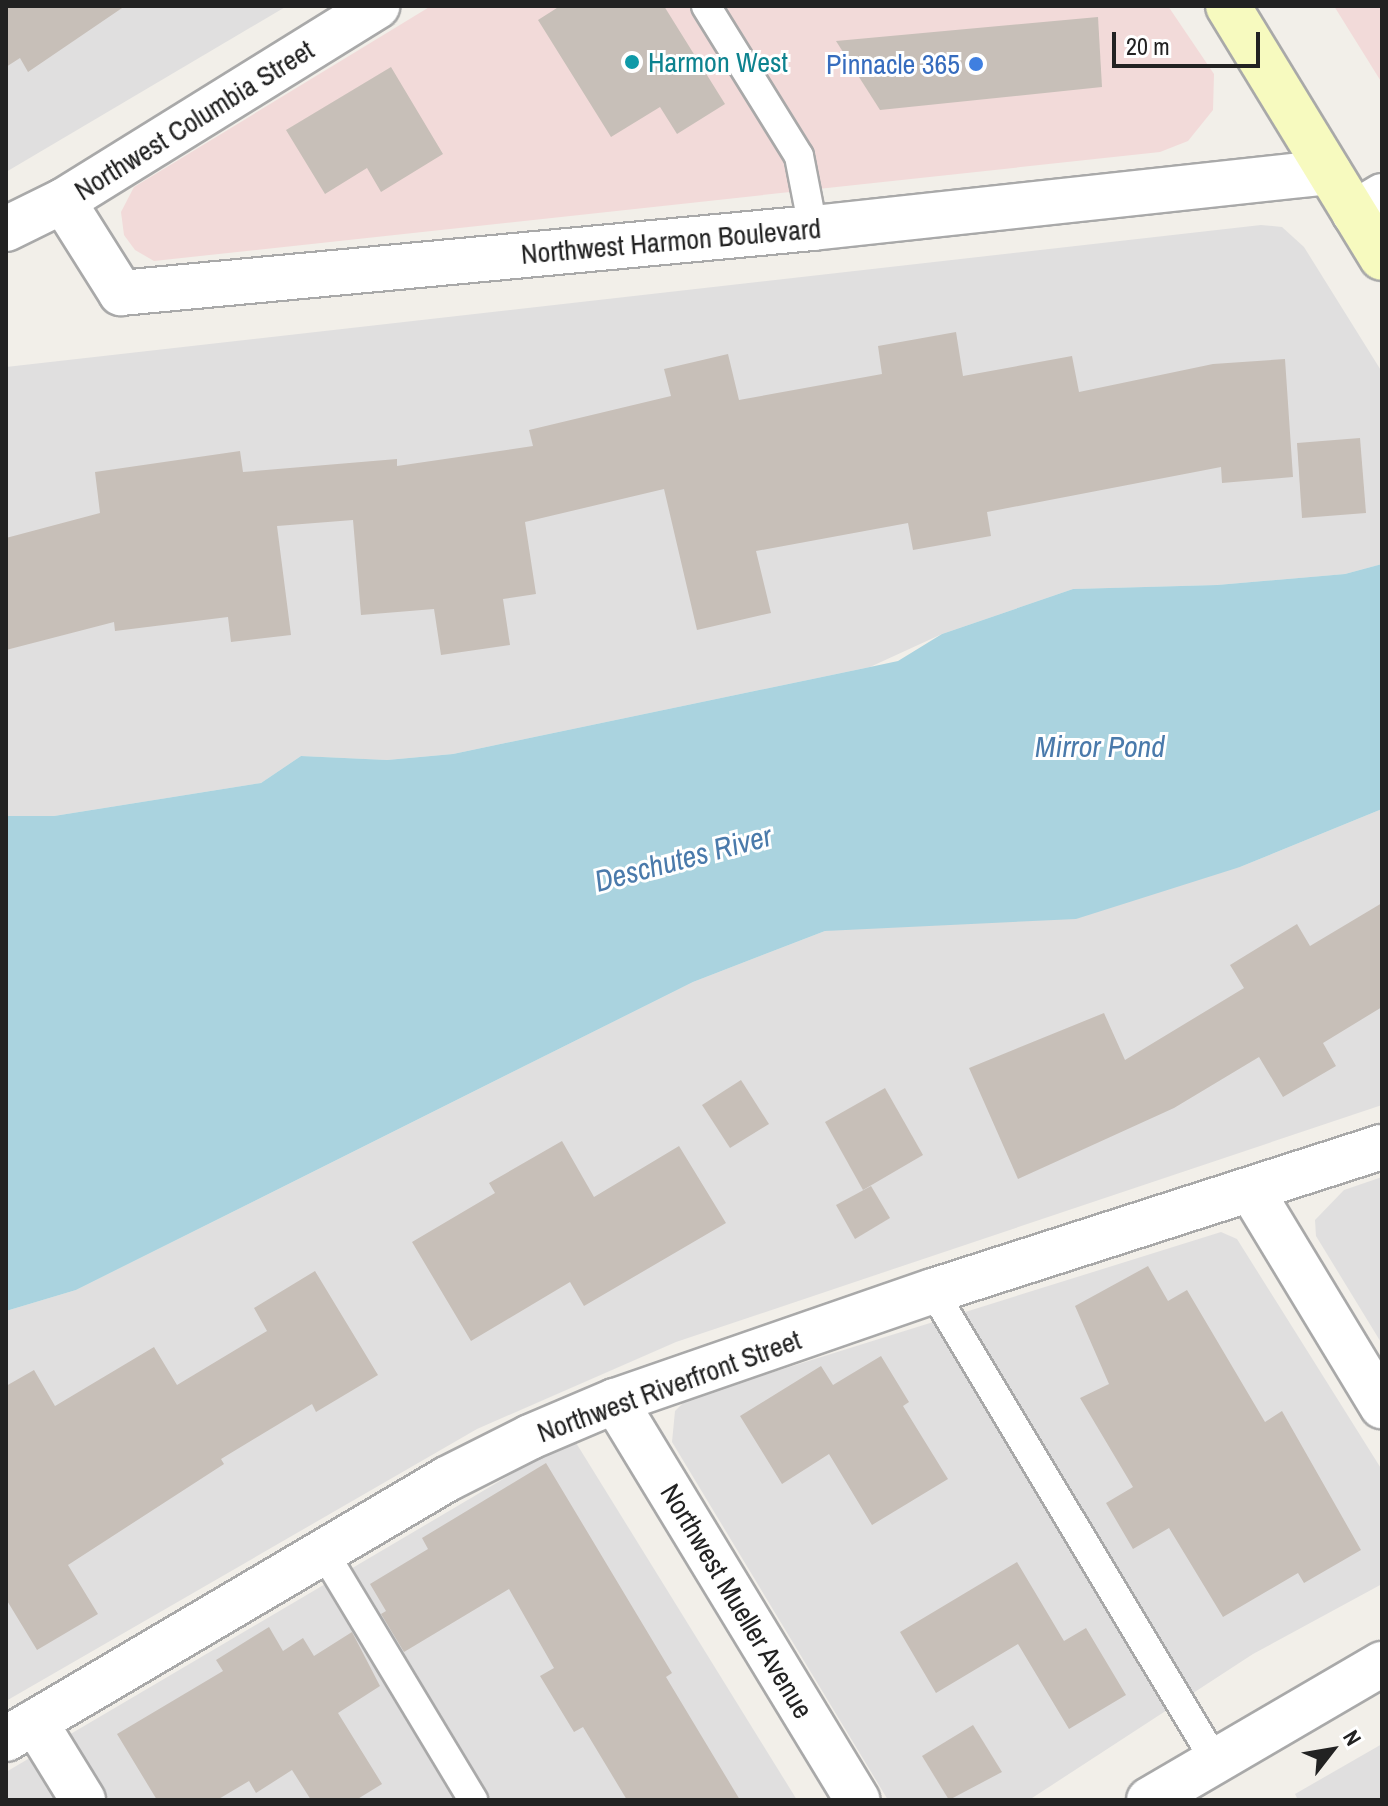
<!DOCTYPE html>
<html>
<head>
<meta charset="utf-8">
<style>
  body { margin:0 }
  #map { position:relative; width:1388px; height:1806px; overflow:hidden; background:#f2efe9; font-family:"Archivo Narrow",sans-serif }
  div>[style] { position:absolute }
  .residential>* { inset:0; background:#e0dfdf }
  .commercial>* { inset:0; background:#f2dad9 }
  .water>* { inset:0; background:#aad3df }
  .building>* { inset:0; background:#c7bfb8 }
  .roads { filter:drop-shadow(2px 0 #a9a9a9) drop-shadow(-2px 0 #a9a9a9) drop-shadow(0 2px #a9a9a9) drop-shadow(0 -2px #a9a9a9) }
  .lane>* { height:28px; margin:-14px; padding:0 14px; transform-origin:14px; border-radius:14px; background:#fff }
  .street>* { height:44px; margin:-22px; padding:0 22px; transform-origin:22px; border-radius:22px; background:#fff }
  .secondary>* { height:44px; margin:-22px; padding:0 22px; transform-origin:22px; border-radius:22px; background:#f7fabf }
  .dots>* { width:22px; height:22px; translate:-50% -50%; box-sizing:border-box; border:4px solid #fff; border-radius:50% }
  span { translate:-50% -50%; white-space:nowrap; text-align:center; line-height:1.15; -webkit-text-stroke:6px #fff; paint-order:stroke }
  .culture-label { font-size:28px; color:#0d838f }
  .left { translate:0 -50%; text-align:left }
  .shop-label { font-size:28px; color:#366cbe }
  .right { translate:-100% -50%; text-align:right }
  .street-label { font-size:28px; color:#222 }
  .water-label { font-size:30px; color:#4a7aab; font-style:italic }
  .frame { position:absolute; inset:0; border:8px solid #222; pointer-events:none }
  .north { position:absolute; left:1292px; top:1710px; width:80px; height:80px; -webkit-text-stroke:6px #fff; paint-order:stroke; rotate:59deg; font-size:22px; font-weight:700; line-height:32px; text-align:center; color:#222 }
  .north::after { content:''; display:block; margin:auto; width:28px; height:36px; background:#222; clip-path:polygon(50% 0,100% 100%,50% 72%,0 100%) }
  .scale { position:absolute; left:1112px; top:32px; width:148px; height:36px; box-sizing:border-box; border:4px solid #222; border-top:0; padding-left:10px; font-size:24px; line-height:28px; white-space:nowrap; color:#222; -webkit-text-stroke:6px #fff; paint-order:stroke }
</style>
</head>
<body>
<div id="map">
  <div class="residential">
    <div style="clip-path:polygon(6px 6px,287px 6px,6px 172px)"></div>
    <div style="clip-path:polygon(1261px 225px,1282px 227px,1304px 247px,1382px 372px,1382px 564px,1345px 574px,1217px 585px,1073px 589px,942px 634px,870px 667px,453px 754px,387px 760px,301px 756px,261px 783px,54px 816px,6px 816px,6px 367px)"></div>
    <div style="clip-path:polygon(1382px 809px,1382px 1105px,676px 1342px,477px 1429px,6px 1701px,6px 1311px,76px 1290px,693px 982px,825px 931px,1240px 867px)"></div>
    <div style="clip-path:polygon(1382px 1177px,1382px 1344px,1316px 1236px,1315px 1220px,1344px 1190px)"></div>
    <div style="clip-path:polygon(1221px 1232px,1237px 1239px,1382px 1470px,1382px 1584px,1253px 1654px,1029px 1800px,888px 1800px,672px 1442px,675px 1411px,687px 1399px)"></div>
    <div style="clip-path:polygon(573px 1438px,797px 1800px,6px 1800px,6px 1772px)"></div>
    <div style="clip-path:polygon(1382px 1744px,1382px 1800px,1298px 1800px,1295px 1794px)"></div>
  </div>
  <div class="commercial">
    <div style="clip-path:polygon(431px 6px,1168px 6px,1214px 74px,1213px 110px,1188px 141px,1160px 152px,154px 261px,135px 250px,124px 235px,121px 212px,134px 187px)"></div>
    <div style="clip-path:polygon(1334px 6px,1382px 6px,1382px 83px)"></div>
  </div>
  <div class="water">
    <div style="clip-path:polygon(1382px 564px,1382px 809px,1240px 867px,1076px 919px,825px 931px,693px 982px,76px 1290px,6px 1311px,6px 816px,54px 816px,261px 783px,301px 756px,387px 760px,453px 754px,870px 667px,898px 661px,942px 634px,1073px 589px,1217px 585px,1345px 574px)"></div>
  </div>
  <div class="building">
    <div style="clip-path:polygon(6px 6px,125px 6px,28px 72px,20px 58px,6px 67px)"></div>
    <div style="clip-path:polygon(560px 6px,664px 6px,725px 104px,677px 134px,660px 107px,611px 137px,538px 20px)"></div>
    <div style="clip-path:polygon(1098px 17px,1102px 87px,880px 110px,836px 41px)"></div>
    <div style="clip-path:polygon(391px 67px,443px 154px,381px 192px,367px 168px,325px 194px,286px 130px)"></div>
    <div style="clip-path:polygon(956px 332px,963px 376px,1072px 356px,1079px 392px,1213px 364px,1285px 359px,1293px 477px,1222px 483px,1221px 467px,987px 512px,991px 536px,913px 550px,908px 523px,756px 551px,771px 613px,697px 630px,664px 489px,525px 522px,536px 594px,503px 599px,510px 645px,441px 655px,434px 609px,361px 615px,353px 520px,277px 526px,291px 635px,231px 642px,228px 617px,115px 631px,114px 622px,6px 650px,6px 538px,100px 513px,95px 472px,240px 451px,243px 472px,397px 459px,397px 466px,533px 446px,529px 430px,671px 396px,664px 369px,728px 354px,739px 400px,882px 374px,878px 346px)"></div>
    <div style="clip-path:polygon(1360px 438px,1366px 513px,1302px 518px,1297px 443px)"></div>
    <div style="clip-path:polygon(1382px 903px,1382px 1007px,1323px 1043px,1336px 1066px,1283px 1097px,1259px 1057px,1174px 1108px,1018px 1179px,969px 1068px,1104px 1013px,1125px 1060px,1244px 988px,1230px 965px,1297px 924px,1310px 946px)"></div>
    <div style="clip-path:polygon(741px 1080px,769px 1124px,730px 1148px,702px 1105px)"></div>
    <div style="clip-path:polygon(885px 1088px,923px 1155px,863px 1190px,825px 1122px)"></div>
    <div style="clip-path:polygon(562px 1141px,594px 1197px,679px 1146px,726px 1223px,584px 1306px,570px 1282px,471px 1341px,412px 1242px,495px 1193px,489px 1183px)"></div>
    <div style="clip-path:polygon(871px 1186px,890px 1218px,855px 1239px,836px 1205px)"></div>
    <div style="clip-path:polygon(1148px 1266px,1168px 1301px,1187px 1290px,1265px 1422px,1282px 1411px,1361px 1550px,1304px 1583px,1298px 1573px,1223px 1617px,1169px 1528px,1133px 1549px,1106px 1503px,1133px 1487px,1080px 1398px,1109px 1384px,1075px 1306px)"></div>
    <div style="clip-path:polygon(315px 1271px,378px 1375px,316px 1412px,312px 1404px,221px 1459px,224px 1464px,68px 1565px,98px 1614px,37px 1650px,6px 1599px,6px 1386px,34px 1370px,55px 1406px,154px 1347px,177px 1385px,267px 1331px,254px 1308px)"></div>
    <div style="clip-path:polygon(881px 1356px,909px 1402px,903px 1406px,948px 1479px,872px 1525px,829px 1454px,782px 1484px,740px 1416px,821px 1366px,833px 1385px)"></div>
    <div style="clip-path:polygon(546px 1463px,672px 1673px,666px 1677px,740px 1800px,627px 1800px,583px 1727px,574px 1732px,540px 1676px,554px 1668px,509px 1589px,404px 1652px,381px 1614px,386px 1611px,370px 1584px,428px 1549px,422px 1538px)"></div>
    <div style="clip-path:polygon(1017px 1562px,1064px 1641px,1086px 1628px,1126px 1695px,1069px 1729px,1018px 1644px,936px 1693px,900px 1632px)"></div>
    <div style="clip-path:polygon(269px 1627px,283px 1651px,303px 1638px,314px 1656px,352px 1632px,380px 1686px,338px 1713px,382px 1784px,356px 1800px,311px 1800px,292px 1770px,256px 1793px,249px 1781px,217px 1800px,157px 1800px,117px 1734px,223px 1671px,216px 1660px)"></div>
    <div style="clip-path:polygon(973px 1725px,1002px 1772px,949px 1800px,922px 1756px)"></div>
  </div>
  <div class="roads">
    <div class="lane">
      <div style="left:706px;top:6px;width:176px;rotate:58.2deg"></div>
      <div style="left:799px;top:156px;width:73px;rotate:79deg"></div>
      <div style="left:933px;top:1291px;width:546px;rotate:59.02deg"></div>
      <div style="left:323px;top:1551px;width:291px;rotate:58.9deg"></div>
    </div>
    <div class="street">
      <div style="left:63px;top:201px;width:109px;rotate:57.8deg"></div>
      <div style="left:121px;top:293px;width:695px;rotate:-5.37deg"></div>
      <div style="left:813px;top:228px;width:519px;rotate:-6.19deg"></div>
      <div style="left:1354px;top:213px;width:33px;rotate:-31deg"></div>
      <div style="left:6px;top:229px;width:64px;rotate:-26.2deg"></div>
      <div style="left:63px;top:201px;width:370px;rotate:-31.8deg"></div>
      <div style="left:1251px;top:1190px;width:253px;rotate:58.8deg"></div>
      <div style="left:615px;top:1401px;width:467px;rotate:58.7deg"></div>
      <div style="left:35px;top:1722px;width:92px;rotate:58.4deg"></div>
      <div style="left:6px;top:1739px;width:512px;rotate:-30.52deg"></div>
      <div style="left:447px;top:1479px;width:93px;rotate:-26.8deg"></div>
      <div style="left:530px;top:1437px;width:92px;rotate:-23deg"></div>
      <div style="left:615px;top:1401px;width:336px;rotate:-19.1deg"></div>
      <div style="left:933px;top:1291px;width:472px;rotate:-17.8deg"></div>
      <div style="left:1149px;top:1800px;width:270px;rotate:-30.3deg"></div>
    </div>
    <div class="secondary">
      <div style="left:1228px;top:6px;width:295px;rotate:58.6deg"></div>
    </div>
  </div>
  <div class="dots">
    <div style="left:632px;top:62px;background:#0f9aa8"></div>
    <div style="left:976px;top:64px;background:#3f7fe0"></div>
  </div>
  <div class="culture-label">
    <span class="left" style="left:648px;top:62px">Harmon West</span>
  </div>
  <div class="shop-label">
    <span class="right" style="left:960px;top:64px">Pinnacle 365</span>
  </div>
  <div class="street-label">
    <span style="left:194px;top:120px;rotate:-32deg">Northwest Columbia Street</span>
    <span style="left:671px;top:241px;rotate:-5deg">Northwest Harmon Boulevard</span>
    <span style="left:669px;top:1386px;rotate:-20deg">Northwest Riverfront Street</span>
    <span style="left:737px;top:1601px;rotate:59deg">Northwest Mueller Avenue</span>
  </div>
  <div class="water-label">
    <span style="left:1100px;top:746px">Mirror Pond</span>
    <span style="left:683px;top:858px;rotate:-15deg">Deschutes River</span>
  </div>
  <div class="frame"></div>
  <div class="north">N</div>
  <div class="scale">20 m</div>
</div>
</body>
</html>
